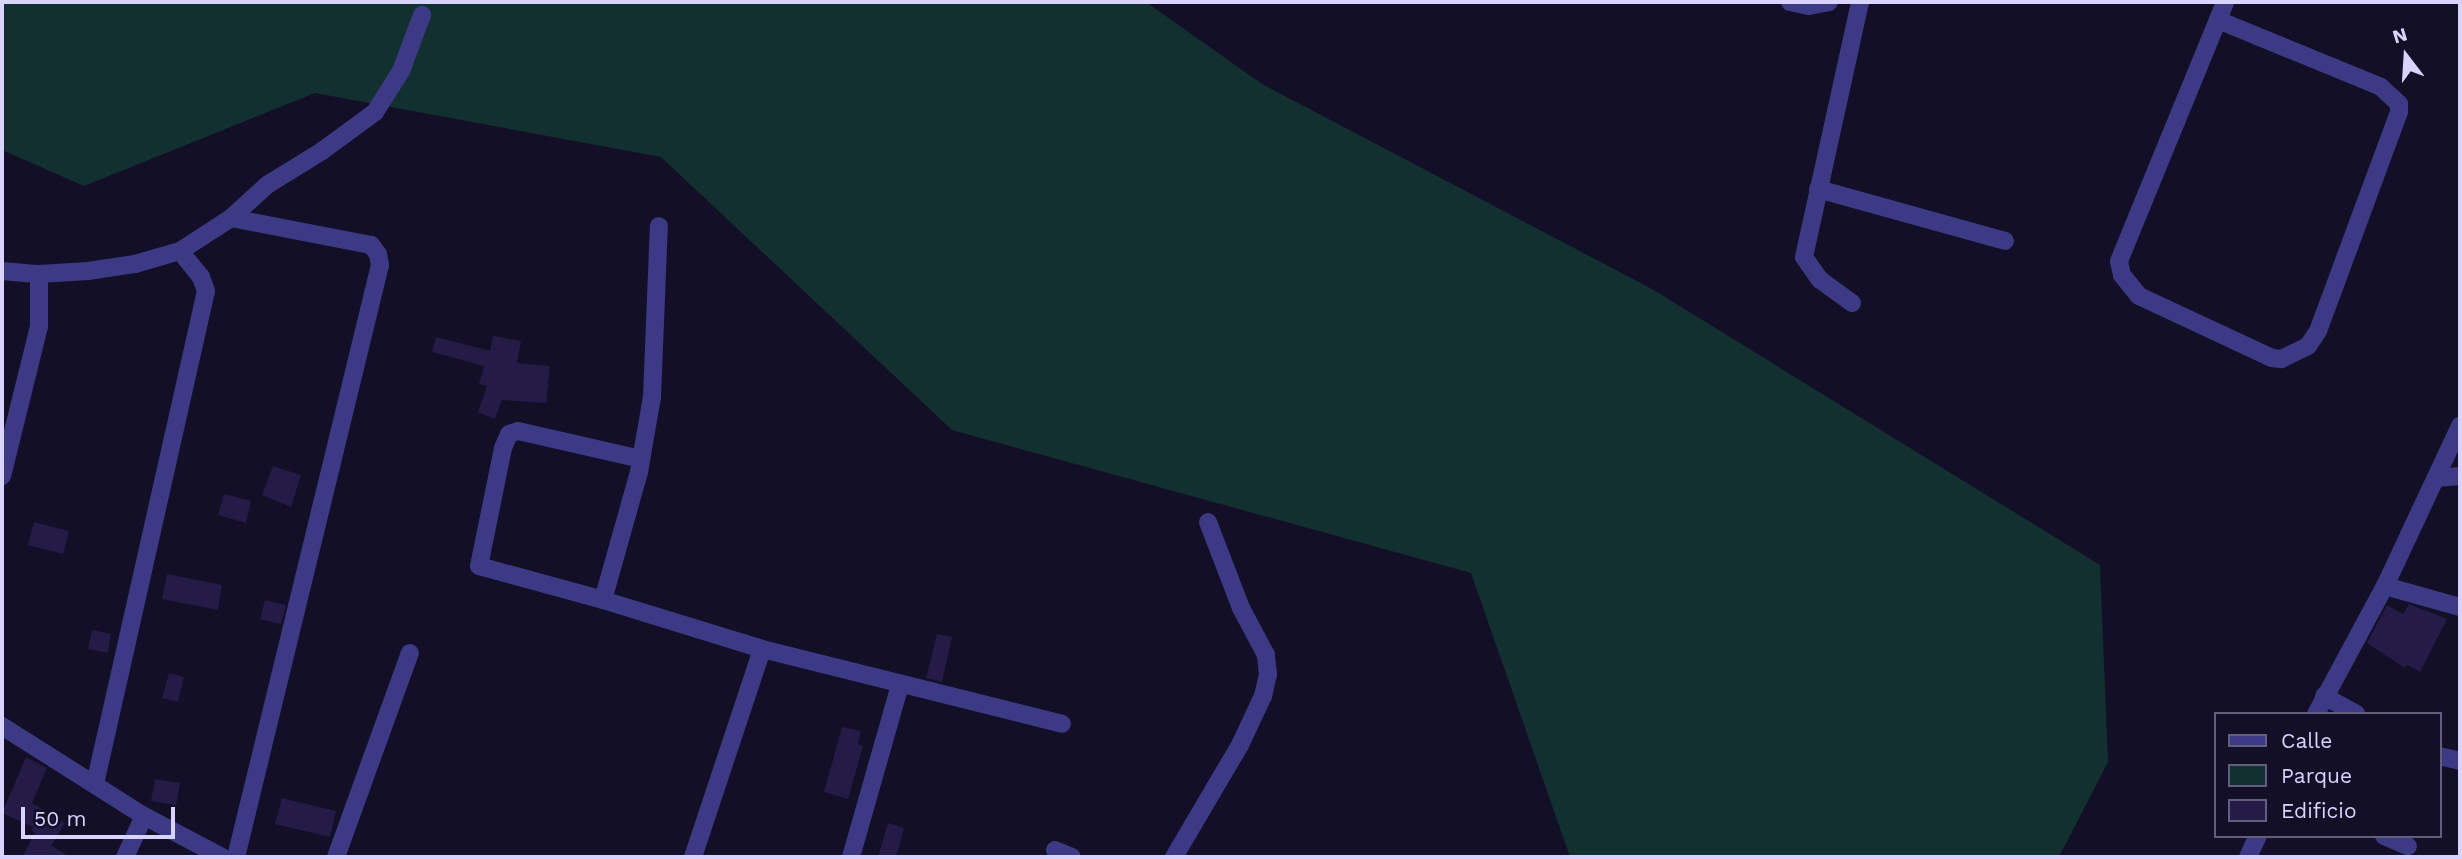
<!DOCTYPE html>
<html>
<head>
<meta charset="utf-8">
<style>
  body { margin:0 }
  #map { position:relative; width:2462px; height:859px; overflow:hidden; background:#130f26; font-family:"Work Sans",sans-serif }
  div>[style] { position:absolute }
  .green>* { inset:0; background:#12302f }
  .building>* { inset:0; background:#241b47 }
  .street>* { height:18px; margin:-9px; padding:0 9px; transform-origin:9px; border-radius:9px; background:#3d3a85 }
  span { translate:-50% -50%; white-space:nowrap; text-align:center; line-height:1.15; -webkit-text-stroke:5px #130f26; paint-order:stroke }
  .frame { position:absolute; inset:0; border:4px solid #d9d4ff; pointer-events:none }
  .legend { position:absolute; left:2214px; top:712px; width:228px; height:126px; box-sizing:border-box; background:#130f26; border:2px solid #625e7d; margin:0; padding:9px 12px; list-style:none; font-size:21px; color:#d9d4ff }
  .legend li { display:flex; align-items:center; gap:14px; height:35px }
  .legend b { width:35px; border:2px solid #625e7d }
  .north { position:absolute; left:2371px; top:21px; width:70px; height:70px; -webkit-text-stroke:5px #130f26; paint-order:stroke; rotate:343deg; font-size:19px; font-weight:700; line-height:28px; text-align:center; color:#d9d4ff }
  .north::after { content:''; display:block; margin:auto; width:24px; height:32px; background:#d9d4ff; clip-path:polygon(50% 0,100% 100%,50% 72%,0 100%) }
  .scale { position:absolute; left:21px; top:807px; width:154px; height:32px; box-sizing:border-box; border:4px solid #d9d4ff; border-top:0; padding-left:9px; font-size:21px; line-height:24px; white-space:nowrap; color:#d9d4ff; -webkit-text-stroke:5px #130f26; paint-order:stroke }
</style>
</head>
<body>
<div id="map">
  <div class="green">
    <div style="clip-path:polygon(2px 2px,1146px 2px,1262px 84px,1652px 289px,2100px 565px,2108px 762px,2059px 857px,1570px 857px,1471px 573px,952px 430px,661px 157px,315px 93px,84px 186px,2px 150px)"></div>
  </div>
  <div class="building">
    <div style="clip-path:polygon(493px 336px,521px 341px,517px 363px,550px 366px,546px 403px,502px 400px,495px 419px,478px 412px,487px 386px,479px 384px,484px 366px,432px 352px,436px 337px,490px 351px)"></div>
    <div style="clip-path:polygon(273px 466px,301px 475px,291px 507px,262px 495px)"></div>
    <div style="clip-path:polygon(224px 494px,251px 501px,246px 523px,218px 515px)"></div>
    <div style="clip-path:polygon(34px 522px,69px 531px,63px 554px,28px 545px)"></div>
    <div style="clip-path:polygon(167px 574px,222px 585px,218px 610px,162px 599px)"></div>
    <div style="clip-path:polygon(265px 600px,286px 605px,281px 624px,260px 619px)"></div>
    <div style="clip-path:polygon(2409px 604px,2447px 619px,2420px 672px,2407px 665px,2405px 668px,2367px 643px,2387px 605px,2403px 614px)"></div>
    <div style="clip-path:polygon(92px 630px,111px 634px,108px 653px,88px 649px)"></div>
    <div style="clip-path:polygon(937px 634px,952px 637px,942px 682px,926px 678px)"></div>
    <div style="clip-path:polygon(169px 673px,184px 677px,178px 702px,162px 698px)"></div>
    <div style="clip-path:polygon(842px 727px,861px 731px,858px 744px,863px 746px,848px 799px,824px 792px)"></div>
    <div style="clip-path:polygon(26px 757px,47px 768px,32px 803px,65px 823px,51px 846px,71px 857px,22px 857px,35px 833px,31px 830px,33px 827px,2px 813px)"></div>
    <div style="clip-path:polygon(155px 779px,180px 783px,176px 805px,151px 801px)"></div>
    <div style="clip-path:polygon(282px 798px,336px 811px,330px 837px,275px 824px)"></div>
    <div style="clip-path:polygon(888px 823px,904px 828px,896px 857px,878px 857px)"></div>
  </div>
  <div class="street">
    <div style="left:1790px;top:2px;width:19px;rotate:12deg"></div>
    <div style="left:1809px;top:6px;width:20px;rotate:-11deg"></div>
    <div style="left:2218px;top:20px;width:176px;rotate:22.3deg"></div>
    <div style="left:2381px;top:87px;width:25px;rotate:43deg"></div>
    <div style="left:2399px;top:104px;width:8px;rotate:90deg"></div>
    <div style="left:2399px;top:112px;width:233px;rotate:110.3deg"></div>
    <div style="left:2318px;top:331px;width:18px;rotate:124deg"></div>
    <div style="left:2308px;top:346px;width:30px;rotate:154deg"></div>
    <div style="left:2281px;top:359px;width:9px;rotate:-174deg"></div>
    <div style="left:2272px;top:358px;width:147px;rotate:-155deg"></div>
    <div style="left:2139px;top:296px;width:27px;rotate:-129deg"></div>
    <div style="left:2122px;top:275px;width:14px;rotate:-102deg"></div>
    <div style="left:2119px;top:261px;width:280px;rotate:-67.7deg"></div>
    <div style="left:1818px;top:189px;width:194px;rotate:15.5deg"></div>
    <div style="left:231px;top:218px;width:143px;rotate:10.9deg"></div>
    <div style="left:371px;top:245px;width:11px;rotate:52deg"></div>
    <div style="left:378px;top:254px;width:11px;rotate:80deg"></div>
    <div style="left:380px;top:265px;width:609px;rotate:103.67deg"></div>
    <div style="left:2px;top:271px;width:37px;rotate:5deg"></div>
    <div style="left:39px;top:274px;width:49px;rotate:-3.5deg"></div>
    <div style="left:88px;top:271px;width:48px;rotate:-8.5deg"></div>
    <div style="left:135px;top:264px;width:47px;rotate:-16.1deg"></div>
    <div style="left:180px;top:251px;width:61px;rotate:-32.9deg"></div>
    <div style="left:231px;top:218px;width:49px;rotate:-42.5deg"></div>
    <div style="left:267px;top:185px;width:65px;rotate:-31.7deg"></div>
    <div style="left:322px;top:151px;width:66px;rotate:-36.3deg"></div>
    <div style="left:375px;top:112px;width:49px;rotate:-57.6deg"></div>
    <div style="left:401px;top:71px;width:60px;rotate:-69.4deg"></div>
    <div style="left:1852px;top:303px;width:39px;rotate:-144deg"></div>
    <div style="left:1820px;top:280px;width:28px;rotate:-125deg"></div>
    <div style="left:1804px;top:257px;width:261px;rotate:-77.6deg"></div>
    <div style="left:641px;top:459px;width:126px;rotate:-167.2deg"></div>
    <div style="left:518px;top:431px;width:9px;rotate:162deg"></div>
    <div style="left:509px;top:434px;width:15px;rotate:113deg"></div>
    <div style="left:503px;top:448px;width:120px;rotate:101.5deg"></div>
    <div style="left:479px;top:566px;width:129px;rotate:15.3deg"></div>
    <div style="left:603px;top:600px;width:166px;rotate:17.1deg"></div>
    <div style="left:762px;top:649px;width:309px;rotate:14deg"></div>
    <div style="left:2px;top:476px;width:154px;rotate:-76.1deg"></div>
    <div style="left:39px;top:326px;width:52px;rotate:-90deg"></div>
    <div style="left:2437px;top:478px;width:23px;rotate:-5deg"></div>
    <div style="left:2385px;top:586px;width:78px;rotate:15.6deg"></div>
    <div style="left:603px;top:600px;width:133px;rotate:-74.3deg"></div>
    <div style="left:639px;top:472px;width:76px;rotate:-80.2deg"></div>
    <div style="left:652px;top:397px;width:171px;rotate:-87.7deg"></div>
    <div style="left:2324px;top:696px;width:37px;rotate:29deg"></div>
    <div style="left:2316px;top:714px;width:145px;rotate:-61.7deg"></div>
    <div style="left:2385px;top:586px;width:177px;rotate:-64.9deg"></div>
    <div style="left:2px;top:726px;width:168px;rotate:32.4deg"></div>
    <div style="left:144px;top:816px;width:88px;rotate:27.7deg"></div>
    <div style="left:2439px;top:756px;width:22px;rotate:13deg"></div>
    <div style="left:95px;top:784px;width:505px;rotate:-77.31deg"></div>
    <div style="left:206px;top:291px;width:15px;rotate:-110deg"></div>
    <div style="left:201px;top:277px;width:33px;rotate:-129deg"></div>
    <div style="left:2384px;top:836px;width:26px;rotate:23deg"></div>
    <div style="left:1055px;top:850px;width:18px;rotate:22deg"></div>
    <div style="left:125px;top:857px;width:45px;rotate:-65.1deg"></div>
    <div style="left:336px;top:857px;width:217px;rotate:-70.1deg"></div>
    <div style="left:693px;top:857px;width:219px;rotate:-71.6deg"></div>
    <div style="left:851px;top:857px;width:179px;rotate:-74.1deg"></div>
    <div style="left:1174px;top:857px;width:130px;rotate:-59.5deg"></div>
    <div style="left:1240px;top:745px;width:54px;rotate:-64.9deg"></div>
    <div style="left:1263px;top:696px;width:22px;rotate:-77deg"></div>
    <div style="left:1268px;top:675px;width:20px;rotate:-96deg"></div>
    <div style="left:1266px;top:655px;width:53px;rotate:-118deg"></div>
    <div style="left:1241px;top:608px;width:92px;rotate:-111deg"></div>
    <div style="left:2248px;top:857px;width:23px;rotate:-65deg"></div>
  </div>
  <div class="frame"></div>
  <ul class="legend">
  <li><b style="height:9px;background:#3d3a85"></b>Calle</li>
  <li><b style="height:19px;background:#12302f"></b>Parque</li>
  <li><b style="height:19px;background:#241b47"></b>Edificio</li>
  </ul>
  <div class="north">N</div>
  <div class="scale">50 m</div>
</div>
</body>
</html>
